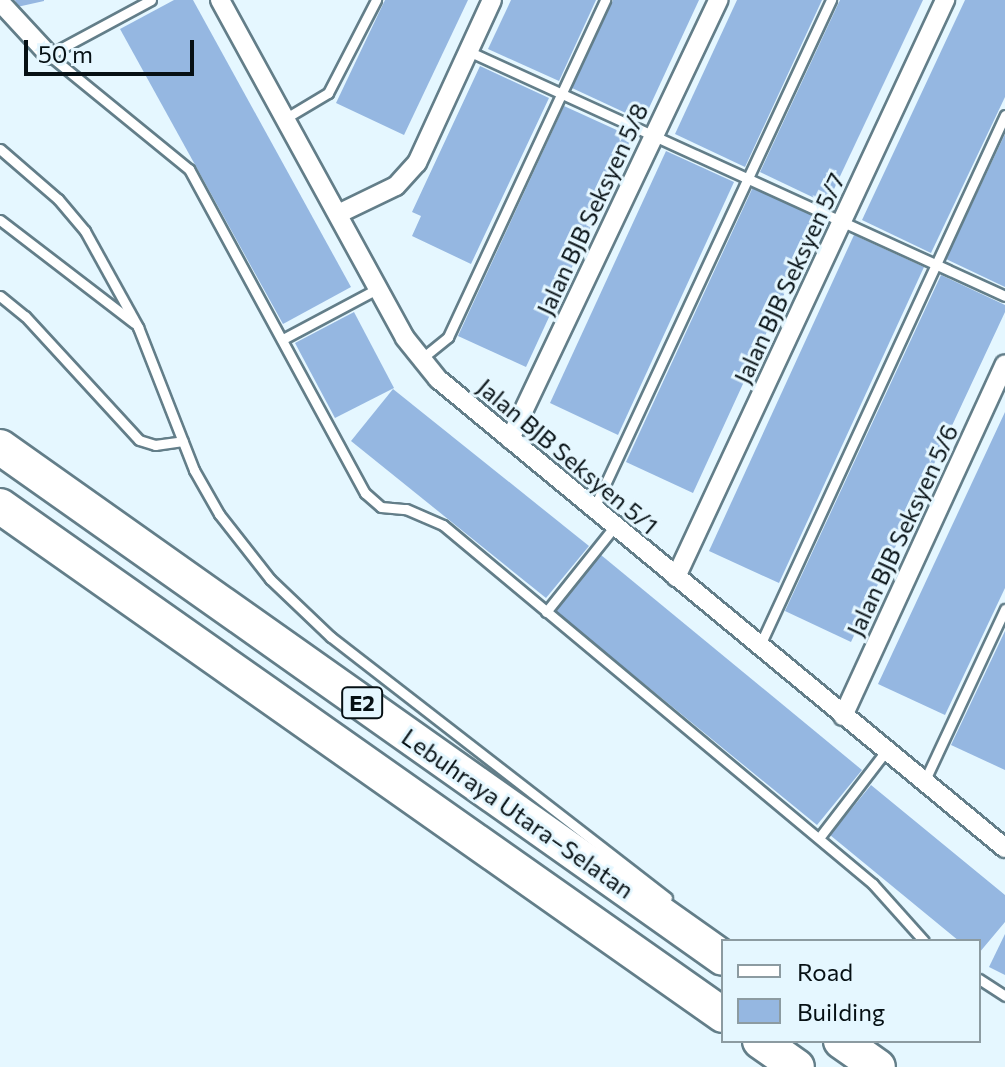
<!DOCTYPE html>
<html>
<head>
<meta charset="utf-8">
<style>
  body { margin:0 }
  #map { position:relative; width:1005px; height:1067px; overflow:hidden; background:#e5f7ff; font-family:Commissioner,sans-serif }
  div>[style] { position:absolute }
  .building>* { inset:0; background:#95b7e1 }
  .roads { filter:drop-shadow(2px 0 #637e89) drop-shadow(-2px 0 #637e89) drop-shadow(0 2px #637e89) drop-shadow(0 -2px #637e89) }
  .lane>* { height:9px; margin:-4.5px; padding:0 4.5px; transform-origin:4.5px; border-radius:4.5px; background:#fff }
  .street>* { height:18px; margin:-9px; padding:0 9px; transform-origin:9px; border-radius:9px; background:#fff }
  .highway>* { height:34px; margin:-17px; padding:0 17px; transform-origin:17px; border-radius:17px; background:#fff }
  span { translate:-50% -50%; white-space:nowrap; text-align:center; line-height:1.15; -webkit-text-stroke:6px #e5f7ff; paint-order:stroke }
  .shield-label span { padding:2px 6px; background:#e5f7ff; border:2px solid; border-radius:6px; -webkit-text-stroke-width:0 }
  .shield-label { font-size:22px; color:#061014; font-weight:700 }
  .street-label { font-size:24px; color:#061014 }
  .legend { position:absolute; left:721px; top:939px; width:260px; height:104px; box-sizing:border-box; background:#e5f7ff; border:2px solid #8c9ba1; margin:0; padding:10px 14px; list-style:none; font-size:24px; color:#061014 }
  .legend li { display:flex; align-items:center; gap:16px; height:40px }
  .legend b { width:40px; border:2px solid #8c9ba1 }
  .scale { position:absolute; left:24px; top:40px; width:170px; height:36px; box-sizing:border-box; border:4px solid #061014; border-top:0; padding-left:10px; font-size:24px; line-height:28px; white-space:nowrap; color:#061014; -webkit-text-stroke:6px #e5f7ff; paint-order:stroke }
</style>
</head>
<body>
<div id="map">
  <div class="building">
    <div style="clip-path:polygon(15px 0,44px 0,44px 1px,17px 7px)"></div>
    <div style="clip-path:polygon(174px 0,193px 0,351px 287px,283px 324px,120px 29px)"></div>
    <div style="clip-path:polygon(385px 0,468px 0,404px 135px,336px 103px)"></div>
    <div style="clip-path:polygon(511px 0,596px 0,559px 81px,488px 49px)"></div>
    <div style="clip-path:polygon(613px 0,699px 0,643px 121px,572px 88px)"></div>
    <div style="clip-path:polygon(737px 0,822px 0,745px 167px,675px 134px)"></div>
    <div style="clip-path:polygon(840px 0,923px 0,827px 204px,760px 172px)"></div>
    <div style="clip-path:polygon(965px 0,1005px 0,1005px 97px,931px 253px,862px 220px)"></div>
    <div style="clip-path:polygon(480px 66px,549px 98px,471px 264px,412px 236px,421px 216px,412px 212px)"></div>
    <div style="clip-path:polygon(564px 106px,632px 137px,526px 367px,458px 336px)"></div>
    <div style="clip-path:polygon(1005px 134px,1005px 287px,946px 259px)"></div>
    <div style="clip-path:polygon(666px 151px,734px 182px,618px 435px,550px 403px)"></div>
    <div style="clip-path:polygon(753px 187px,819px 218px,693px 493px,626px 462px)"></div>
    <div style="clip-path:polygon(854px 235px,924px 267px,779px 583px,709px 551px)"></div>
    <div style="clip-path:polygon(941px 275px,1005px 305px,1005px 312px,851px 642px,785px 611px)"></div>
    <div style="clip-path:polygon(354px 312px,394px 388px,335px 418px,295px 343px)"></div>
    <div style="clip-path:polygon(393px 389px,589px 546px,546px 598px,351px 441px)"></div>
    <div style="clip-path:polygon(1005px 412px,1005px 588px,945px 715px,878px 684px)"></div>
    <div style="clip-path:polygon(601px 555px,862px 770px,817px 825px,555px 611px)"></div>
    <div style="clip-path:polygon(1005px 631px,1005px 770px,951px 745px)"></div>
    <div style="clip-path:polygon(871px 785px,1005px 895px,1005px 922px,979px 953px,979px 941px,959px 941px,830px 835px)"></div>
    <div style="clip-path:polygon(1005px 934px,1005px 975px,989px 967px)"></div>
  </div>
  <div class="roads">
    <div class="lane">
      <div style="left:151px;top:0;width:116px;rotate:151.7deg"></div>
      <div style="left:49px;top:55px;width:181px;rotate:39.2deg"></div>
      <div style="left:189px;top:169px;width:369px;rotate:61.5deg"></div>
      <div style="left:365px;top:493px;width:21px;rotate:41deg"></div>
      <div style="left:381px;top:507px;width:25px;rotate:5deg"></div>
      <div style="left:406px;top:509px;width:40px;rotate:23.4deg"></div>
      <div style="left:443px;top:525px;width:560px;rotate:39.86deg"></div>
      <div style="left:873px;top:884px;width:76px;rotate:48.2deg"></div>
      <div style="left:468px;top:51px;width:590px;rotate:24.52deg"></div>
      <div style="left:286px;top:118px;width:49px;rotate:-30.8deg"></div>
      <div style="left:328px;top:93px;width:105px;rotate:-62.7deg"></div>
      <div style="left:0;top:149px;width:77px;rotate:40.8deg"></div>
      <div style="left:58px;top:199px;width:42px;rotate:49.8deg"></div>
      <div style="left:85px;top:231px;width:110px;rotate:61.1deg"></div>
      <div style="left:138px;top:327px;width:154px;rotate:68.6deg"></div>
      <div style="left:194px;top:470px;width:51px;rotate:60.4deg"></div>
      <div style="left:219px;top:514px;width:83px;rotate:51.9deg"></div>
      <div style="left:270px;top:579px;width:84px;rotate:43.6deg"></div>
      <div style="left:331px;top:637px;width:425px;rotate:37.8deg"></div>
      <div style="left:0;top:220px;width:169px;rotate:37.5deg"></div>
      <div style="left:0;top:296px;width:32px;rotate:39deg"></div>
      <div style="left:25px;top:316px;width:168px;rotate:47.4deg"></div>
      <div style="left:139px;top:440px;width:17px;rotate:17deg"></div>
      <div style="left:155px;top:445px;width:28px;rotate:-8deg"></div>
      <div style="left:283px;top:339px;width:109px;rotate:-28deg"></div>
      <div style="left:421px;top:359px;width:35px;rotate:-39deg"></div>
      <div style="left:448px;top:337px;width:372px;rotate:-65deg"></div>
      <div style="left:594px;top:508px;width:561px;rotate:-64.99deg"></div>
      <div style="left:546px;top:612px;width:110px;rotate:-51.3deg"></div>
      <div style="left:760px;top:645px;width:584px;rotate:-65.19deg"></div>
      <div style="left:924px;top:782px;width:191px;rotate:-64.9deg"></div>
      <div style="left:819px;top:838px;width:110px;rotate:-52.4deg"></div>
      <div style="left:979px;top:979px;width:31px;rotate:33deg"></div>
    </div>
    <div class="street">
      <div style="left:220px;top:0;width:385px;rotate:61.3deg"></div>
      <div style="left:405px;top:338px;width:53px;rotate:51.2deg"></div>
      <div style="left:438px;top:379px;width:736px;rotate:39.6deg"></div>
      <div style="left:0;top:2px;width:72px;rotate:47.2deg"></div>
      <div style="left:338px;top:214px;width:64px;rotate:-25.8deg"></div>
      <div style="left:396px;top:186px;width:31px;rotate:-48deg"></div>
      <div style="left:417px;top:163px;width:179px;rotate:-65.3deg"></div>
      <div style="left:510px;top:439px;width:486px;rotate:-64.6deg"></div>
      <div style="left:676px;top:577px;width:637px;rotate:-65deg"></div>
      <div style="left:843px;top:716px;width:387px;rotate:-65.3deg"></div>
    </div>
    <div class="highway">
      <div style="left:0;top:447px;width:885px;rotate:35.25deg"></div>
      <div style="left:0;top:506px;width:884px;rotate:35.15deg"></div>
      <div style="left:760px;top:1041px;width:45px;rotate:35.1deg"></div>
      <div style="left:841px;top:1041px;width:45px;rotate:35.1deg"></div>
    </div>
  </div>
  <div class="shield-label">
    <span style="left:362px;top:703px">E2</span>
  </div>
  <div class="street-label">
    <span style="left:592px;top:209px;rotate:-65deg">Jalan BJB Seksyen 5/8</span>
    <span style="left:789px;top:278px;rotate:-65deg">Jalan BJB Seksyen 5/7</span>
    <span style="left:568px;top:456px;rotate:40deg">Jalan BJB Seksyen 5/1</span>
    <span style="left:902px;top:530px;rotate:-65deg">Jalan BJB Seksyen 5/6</span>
    <span style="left:518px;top:813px;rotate:35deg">Lebuhraya Utara–Selatan</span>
  </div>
  <ul class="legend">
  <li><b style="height:10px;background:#fff"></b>Road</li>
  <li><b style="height:22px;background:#95b7e1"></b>Building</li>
  </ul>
  <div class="scale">50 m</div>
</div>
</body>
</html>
